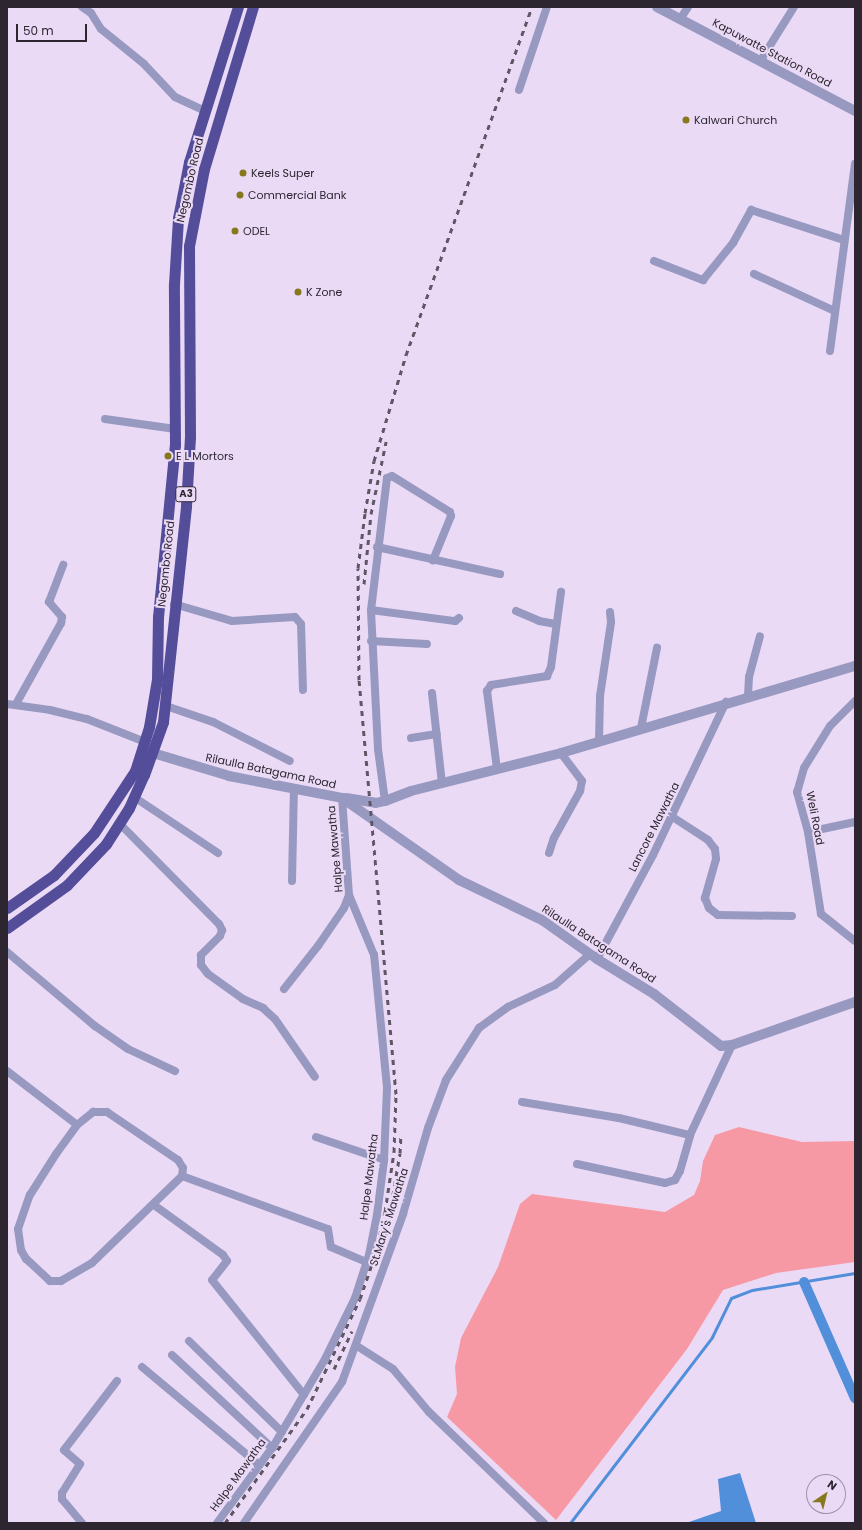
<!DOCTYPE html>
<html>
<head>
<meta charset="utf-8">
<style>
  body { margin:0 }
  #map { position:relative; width:862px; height:1530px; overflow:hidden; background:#ebdaf6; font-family:Poppins,sans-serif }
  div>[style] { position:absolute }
  .green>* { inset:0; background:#f799a5 }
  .water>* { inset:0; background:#528fda }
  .stream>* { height:3px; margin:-1.5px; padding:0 1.5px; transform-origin:1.5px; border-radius:1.5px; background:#528fda }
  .canal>* { height:10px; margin:-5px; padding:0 5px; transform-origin:5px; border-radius:5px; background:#528fda }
  .minor>* { height:8px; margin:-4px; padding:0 4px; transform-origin:4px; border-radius:4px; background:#9899c1 }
  .tertiary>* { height:10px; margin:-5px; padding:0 5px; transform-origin:5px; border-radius:5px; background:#9899c1 }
  .trunk>* { height:11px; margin:-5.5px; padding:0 5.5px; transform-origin:5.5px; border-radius:5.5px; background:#544e9a }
  .rail>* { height:3px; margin-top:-1.5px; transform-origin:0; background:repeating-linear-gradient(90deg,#605766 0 5px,transparent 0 10px) }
  .dots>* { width:11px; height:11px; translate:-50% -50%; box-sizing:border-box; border:2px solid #ebdaf6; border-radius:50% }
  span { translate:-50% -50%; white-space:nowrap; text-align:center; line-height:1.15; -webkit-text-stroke:4px #ebdaf6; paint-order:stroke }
  .shield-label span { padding:1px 3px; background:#ebdaf6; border:1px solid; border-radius:3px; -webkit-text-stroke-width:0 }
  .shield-label { font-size:10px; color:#2d2631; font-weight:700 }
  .street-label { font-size:11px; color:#2d2631 }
  .poi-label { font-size:11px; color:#2d2631 }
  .left { translate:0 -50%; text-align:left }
  .frame { position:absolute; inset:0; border:8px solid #2d2631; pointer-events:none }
  .north { position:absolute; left:806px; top:1474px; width:40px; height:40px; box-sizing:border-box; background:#ebdaf6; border:1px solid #9f92a7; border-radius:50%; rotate:35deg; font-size:11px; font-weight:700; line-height:16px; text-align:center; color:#2d2631 }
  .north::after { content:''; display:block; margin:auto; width:14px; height:18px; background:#86781c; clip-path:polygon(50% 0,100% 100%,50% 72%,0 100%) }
  .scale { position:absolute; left:16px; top:24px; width:71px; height:18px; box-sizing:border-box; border:2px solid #2d2631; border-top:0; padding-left:5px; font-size:12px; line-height:14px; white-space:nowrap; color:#2d2631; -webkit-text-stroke:3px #ebdaf6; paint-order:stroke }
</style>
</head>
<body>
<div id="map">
  <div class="green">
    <div style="clip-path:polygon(739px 1127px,802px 1142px,855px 1141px,855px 1262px,776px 1273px,723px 1290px,687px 1349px,556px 1520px,447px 1417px,457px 1394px,455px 1367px,461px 1338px,498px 1267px,520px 1204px,532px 1194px,665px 1212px,694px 1195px,700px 1181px,703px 1161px,715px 1135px)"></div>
  </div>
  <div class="water">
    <div style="clip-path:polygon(740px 1473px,756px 1523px,686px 1523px,721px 1511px,718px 1479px)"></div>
  </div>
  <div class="stream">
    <div style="left:570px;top:1523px;width:234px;rotate:-52.6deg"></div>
    <div style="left:712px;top:1337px;width:43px;rotate:-64deg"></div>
    <div style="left:731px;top:1298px;width:22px;rotate:-21deg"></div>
    <div style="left:752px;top:1290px;width:104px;rotate:-9.4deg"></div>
  </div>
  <div class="canal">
    <div style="left:804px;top:1282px;width:127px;rotate:66.3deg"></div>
  </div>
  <div class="minor">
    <div style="left:82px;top:7px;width:11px;rotate:34deg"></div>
    <div style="left:91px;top:13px;width:19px;rotate:58deg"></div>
    <div style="left:101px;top:29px;width:55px;rotate:39.1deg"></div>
    <div style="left:144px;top:64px;width:45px;rotate:46.8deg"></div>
    <div style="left:175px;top:97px;width:33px;rotate:25deg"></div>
    <div style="left:680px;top:19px;width:14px;rotate:-56deg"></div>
    <div style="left:761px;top:60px;width:62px;rotate:-58.1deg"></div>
    <div style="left:519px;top:90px;width:88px;rotate:-71.4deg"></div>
    <div style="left:654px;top:261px;width:53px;rotate:21.2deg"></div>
    <div style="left:703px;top:280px;width:48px;rotate:-51deg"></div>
    <div style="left:733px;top:243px;width:38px;rotate:-61deg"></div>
    <div style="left:751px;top:210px;width:98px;rotate:17.9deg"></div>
    <div style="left:754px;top:274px;width:89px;rotate:24.6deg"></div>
    <div style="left:830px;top:351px;width:189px;rotate:-82.4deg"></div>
    <div style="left:105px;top:419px;width:71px;rotate:8.1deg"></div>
    <div style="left:377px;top:547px;width:126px;rotate:12.4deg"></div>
    <div style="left:174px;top:604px;width:60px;rotate:16.3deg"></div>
    <div style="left:232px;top:621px;width:63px;rotate:-3.6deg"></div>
    <div style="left:295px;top:617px;width:9px;rotate:49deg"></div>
    <div style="left:301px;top:624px;width:66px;rotate:88.3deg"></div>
    <div style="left:371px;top:610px;width:85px;rotate:7.5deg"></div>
    <div style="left:455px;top:621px;width:5px;rotate:-37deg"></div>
    <div style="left:516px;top:611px;width:25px;rotate:23deg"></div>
    <div style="left:539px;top:621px;width:17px;rotate:10deg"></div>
    <div style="left:371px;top:641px;width:56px;rotate:3.1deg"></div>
    <div style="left:432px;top:693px;width:91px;rotate:83.7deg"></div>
    <div style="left:748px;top:696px;width:19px;rotate:-87deg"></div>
    <div style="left:749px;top:677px;width:42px;rotate:-75deg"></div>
    <div style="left:855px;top:701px;width:35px;rotate:135deg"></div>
    <div style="left:830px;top:726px;width:49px;rotate:121.8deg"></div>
    <div style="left:804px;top:768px;width:25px;rotate:106deg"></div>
    <div style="left:797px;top:792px;width:41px;rotate:74.6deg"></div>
    <div style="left:808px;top:832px;width:83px;rotate:81deg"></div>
    <div style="left:821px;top:914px;width:43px;rotate:38.5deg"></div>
    <div style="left:7px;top:704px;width:43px;rotate:7.9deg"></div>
    <div style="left:50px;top:710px;width:38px;rotate:14deg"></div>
    <div style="left:87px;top:719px;width:62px;rotate:21.6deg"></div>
    <div style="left:16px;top:704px;width:93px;rotate:-60.9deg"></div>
    <div style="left:61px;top:623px;width:6px;rotate:-81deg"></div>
    <div style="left:62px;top:617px;width:20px;rotate:-131deg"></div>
    <div style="left:49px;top:602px;width:40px;rotate:-69deg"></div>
    <div style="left:166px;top:706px;width:50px;rotate:18.8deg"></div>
    <div style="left:213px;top:722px;width:86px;rotate:26.9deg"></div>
    <div style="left:641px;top:728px;width:82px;rotate:-78.7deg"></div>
    <div style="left:411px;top:738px;width:26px;rotate:-9deg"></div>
    <div style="left:599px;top:741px;width:45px;rotate:-88.7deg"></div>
    <div style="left:600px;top:696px;width:75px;rotate:-81.5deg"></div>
    <div style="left:611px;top:622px;width:10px;rotate:-96deg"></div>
    <div style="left:497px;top:769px;width:79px;rotate:-97.3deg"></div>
    <div style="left:487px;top:691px;width:7px;rotate:-56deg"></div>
    <div style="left:491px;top:685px;width:57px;rotate:-9.1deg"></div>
    <div style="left:547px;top:676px;width:10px;rotate:-66deg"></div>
    <div style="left:551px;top:667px;width:76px;rotate:-82.4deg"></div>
    <div style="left:134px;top:797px;width:101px;rotate:33.7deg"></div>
    <div style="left:385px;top:801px;width:52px;rotate:-97.7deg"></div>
    <div style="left:378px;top:749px;width:139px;rotate:-92.9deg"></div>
    <div style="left:371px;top:610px;width:133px;rotate:-83.1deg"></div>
    <div style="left:387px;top:478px;width:5px;rotate:-22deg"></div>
    <div style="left:392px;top:476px;width:68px;rotate:31.8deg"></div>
    <div style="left:450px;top:512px;width:4px;rotate:76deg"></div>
    <div style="left:451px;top:516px;width:48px;rotate:112.2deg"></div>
    <div style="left:671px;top:816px;width:44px;rotate:33deg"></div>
    <div style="left:708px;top:840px;width:11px;rotate:52deg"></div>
    <div style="left:715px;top:849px;width:10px;rotate:84deg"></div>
    <div style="left:716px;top:859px;width:41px;rotate:105.8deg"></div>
    <div style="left:705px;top:898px;width:11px;rotate:68deg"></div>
    <div style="left:709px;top:908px;width:11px;rotate:38deg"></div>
    <div style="left:718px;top:915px;width:74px;rotate:0.8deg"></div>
    <div style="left:120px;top:824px;width:141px;rotate:45.3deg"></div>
    <div style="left:219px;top:924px;width:7px;rotate:63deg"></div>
    <div style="left:222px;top:930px;width:6px;rotate:108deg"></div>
    <div style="left:220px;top:936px;width:27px;rotate:135deg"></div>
    <div style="left:201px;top:955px;width:10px;rotate:90deg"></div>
    <div style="left:201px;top:965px;width:11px;rotate:52deg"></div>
    <div style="left:208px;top:974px;width:43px;rotate:35.5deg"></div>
    <div style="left:243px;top:999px;width:22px;rotate:24deg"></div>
    <div style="left:263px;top:1008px;width:16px;rotate:43deg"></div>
    <div style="left:275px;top:1019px;width:70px;rotate:55.4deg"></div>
    <div style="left:808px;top:832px;width:48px;rotate:-12deg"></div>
    <div style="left:549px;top:853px;width:16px;rotate:-72deg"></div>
    <div style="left:554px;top:838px;width:54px;rotate:-61deg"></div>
    <div style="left:580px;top:791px;width:10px;rotate:-79deg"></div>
    <div style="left:582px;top:781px;width:35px;rotate:-127deg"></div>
    <div style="left:292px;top:881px;width:92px;rotate:-88.8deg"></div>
    <div style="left:7px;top:952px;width:115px;rotate:40.1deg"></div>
    <div style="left:95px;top:1026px;width:40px;rotate:34.9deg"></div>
    <div style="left:128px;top:1049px;width:52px;rotate:25.1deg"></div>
    <div style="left:597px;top:959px;width:118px;rotate:-61.7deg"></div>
    <div style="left:653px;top:855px;width:170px;rotate:-64.5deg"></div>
    <div style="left:284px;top:989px;width:55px;rotate:-51.7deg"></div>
    <div style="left:318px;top:946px;width:46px;rotate:-55.6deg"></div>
    <div style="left:344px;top:908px;width:14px;rotate:-69deg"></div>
    <div style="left:7px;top:1071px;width:88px;rotate:37.6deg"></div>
    <div style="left:522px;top:1102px;width:98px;rotate:9.4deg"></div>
    <div style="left:619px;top:1118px;width:73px;rotate:13.5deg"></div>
    <div style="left:93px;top:1112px;width:14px"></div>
    <div style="left:107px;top:1112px;width:86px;rotate:34.1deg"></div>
    <div style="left:178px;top:1160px;width:9px;rotate:58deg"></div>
    <div style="left:183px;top:1168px;width:8px;rotate:97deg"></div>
    <div style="left:182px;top:1176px;width:125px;rotate:136deg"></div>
    <div style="left:92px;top:1263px;width:36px;rotate:150deg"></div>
    <div style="left:61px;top:1281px;width:11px;rotate:180deg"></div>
    <div style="left:50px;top:1281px;width:33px;rotate:-137deg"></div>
    <div style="left:26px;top:1259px;width:10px;rotate:-119deg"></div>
    <div style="left:21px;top:1250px;width:21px;rotate:-98deg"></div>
    <div style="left:18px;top:1229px;width:36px;rotate:-71deg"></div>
    <div style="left:30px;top:1195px;width:49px;rotate:-57.6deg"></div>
    <div style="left:56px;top:1154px;width:36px;rotate:-54deg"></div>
    <div style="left:77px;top:1125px;width:21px;rotate:-39deg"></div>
    <div style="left:316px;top:1137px;width:72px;rotate:18.7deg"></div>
    <div style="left:577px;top:1164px;width:90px;rotate:12.2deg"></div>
    <div style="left:665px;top:1183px;width:10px;rotate:-17deg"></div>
    <div style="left:675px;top:1180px;width:10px;rotate:-61deg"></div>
    <div style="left:680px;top:1171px;width:37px;rotate:-74deg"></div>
    <div style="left:690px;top:1135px;width:99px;rotate:-65deg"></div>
    <div style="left:182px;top:1176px;width:155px;rotate:20deg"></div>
    <div style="left:328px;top:1229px;width:18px;rotate:81deg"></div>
    <div style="left:331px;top:1247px;width:38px;rotate:23deg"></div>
    <div style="left:154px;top:1205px;width:85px;rotate:35.9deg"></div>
    <div style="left:223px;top:1255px;width:7px;rotate:56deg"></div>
    <div style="left:227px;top:1261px;width:24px;rotate:128deg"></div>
    <div style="left:212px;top:1280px;width:147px;rotate:51.3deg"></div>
    <div style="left:189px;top:1341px;width:130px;rotate:44.4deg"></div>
    <div style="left:357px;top:1346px;width:43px;rotate:32.6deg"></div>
    <div style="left:393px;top:1369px;width:56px;rotate:50.1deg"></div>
    <div style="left:429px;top:1412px;width:160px;rotate:44deg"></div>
    <div style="left:172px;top:1355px;width:137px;rotate:42.9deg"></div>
    <div style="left:142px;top:1367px;width:153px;rotate:39.9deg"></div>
    <div style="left:82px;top:1523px;width:31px;rotate:-130deg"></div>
    <div style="left:62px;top:1499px;width:6px;rotate:-90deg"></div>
    <div style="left:62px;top:1493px;width:34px;rotate:-58deg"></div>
    <div style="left:80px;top:1464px;width:21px;rotate:-139deg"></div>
    <div style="left:64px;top:1450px;width:87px;rotate:-52.5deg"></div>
    <div style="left:217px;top:1523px;width:97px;rotate:-53.8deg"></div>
    <div style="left:274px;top:1445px;width:100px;rotate:-59.3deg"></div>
    <div style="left:325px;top:1359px;width:68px;rotate:-63.8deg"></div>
    <div style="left:355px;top:1298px;width:45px;rotate:-72deg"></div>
    <div style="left:369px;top:1255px;width:41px;rotate:-78.7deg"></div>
    <div style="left:377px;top:1215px;width:55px;rotate:-82.7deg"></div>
    <div style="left:384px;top:1160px;width:73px;rotate:-87.6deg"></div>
    <div style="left:387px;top:1087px;width:133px;rotate:-95.6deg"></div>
    <div style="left:374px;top:955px;width:65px;rotate:-112.6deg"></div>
    <div style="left:349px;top:895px;width:97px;rotate:-94.1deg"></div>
    <div style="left:244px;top:1523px;width:172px;rotate:-55.2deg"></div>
    <div style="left:342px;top:1382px;width:179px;rotate:-70deg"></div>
    <div style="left:403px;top:1214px;width:90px;rotate:-73.8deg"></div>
    <div style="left:428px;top:1128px;width:51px;rotate:-69.4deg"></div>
    <div style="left:446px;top:1080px;width:62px;rotate:-57.6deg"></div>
    <div style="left:479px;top:1028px;width:36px;rotate:-36deg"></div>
    <div style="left:508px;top:1007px;width:52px;rotate:-25.1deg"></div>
    <div style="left:555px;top:985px;width:47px;rotate:-41.5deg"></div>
  </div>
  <div class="tertiary">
    <div style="left:657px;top:7px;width:224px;rotate:27.7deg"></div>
    <div style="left:153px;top:753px;width:79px;rotate:16.8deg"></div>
    <div style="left:229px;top:776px;width:115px;rotate:11deg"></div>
    <div style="left:342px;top:798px;width:143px;rotate:35deg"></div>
    <div style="left:459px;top:880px;width:92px;rotate:25.7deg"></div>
    <div style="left:542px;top:920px;width:67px;rotate:35.3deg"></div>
    <div style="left:597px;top:959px;width:67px;rotate:31.6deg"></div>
    <div style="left:654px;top:994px;width:85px;rotate:37.8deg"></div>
    <div style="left:721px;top:1046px;width:11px;rotate:-5deg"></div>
    <div style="left:732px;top:1045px;width:130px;rotate:-19.3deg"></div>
    <div style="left:346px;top:798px;width:30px;rotate:9deg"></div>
    <div style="left:376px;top:803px;width:9px;rotate:-13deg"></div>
    <div style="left:385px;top:801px;width:28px;rotate:-21deg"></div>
    <div style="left:411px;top:791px;width:155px;rotate:-14.2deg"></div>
    <div style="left:561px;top:753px;width:307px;rotate:-16.5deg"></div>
  </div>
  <div class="trunk">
    <div style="left:7px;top:908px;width:57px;rotate:-35.1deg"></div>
    <div style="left:54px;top:875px;width:58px;rotate:-46.4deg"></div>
    <div style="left:94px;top:833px;width:74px;rotate:-56.5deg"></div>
    <div style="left:135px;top:771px;width:46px;rotate:-72.3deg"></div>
    <div style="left:149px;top:727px;width:49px;rotate:-80.5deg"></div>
    <div style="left:157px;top:679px;width:62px;rotate:-89.1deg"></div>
    <div style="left:158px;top:617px;width:173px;rotate:-84.4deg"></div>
    <div style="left:175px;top:445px;width:161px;rotate:-90.4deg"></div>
    <div style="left:174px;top:284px;width:66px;rotate:-86.5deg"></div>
    <div style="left:178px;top:218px;width:57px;rotate:-78.9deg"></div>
    <div style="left:189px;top:162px;width:163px;rotate:-72.5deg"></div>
    <div style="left:7px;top:928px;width:74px;rotate:-35.6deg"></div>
    <div style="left:67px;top:885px;width:57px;rotate:-46.4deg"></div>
    <div style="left:106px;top:844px;width:43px;rotate:-57.4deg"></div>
    <div style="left:129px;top:808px;width:36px;rotate:-66deg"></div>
    <div style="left:144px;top:775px;width:56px;rotate:-70.3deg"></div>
    <div style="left:163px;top:722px;width:217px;rotate:-83.9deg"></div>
    <div style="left:186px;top:506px;width:69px;rotate:-86.7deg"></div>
    <div style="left:190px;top:437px;width:191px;rotate:-90.3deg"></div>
    <div style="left:189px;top:246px;width:78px;rotate:-79deg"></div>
    <div style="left:204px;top:169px;width:169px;rotate:-73.2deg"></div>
  </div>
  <div class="rail">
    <div style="left:364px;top:584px;width:70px;rotate:-84.3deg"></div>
    <div style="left:371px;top:514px;width:74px;rotate:-78.2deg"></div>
    <div style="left:386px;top:1235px;width:83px;rotate:-80.3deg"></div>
    <div style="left:400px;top:1153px;width:19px;rotate:-87deg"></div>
    <div style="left:334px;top:1369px;width:42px;rotate:-64.7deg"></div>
    <div style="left:225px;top:1523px;width:140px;rotate:-54.3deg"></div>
    <div style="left:307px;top:1409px;width:122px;rotate:-64.3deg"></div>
    <div style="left:360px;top:1299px;width:46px;rotate:-71.2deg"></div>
    <div style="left:375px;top:1255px;width:44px;rotate:-76.9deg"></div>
    <div style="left:385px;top:1212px;width:61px;rotate:-81.5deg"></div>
    <div style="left:394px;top:1152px;width:58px;rotate:-88deg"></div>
    <div style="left:396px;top:1094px;width:416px;rotate:-95.1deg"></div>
    <div style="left:359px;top:680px;width:112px;rotate:-90.5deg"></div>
    <div style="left:358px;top:568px;width:55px;rotate:-82.7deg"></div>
    <div style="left:365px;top:513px;width:53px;rotate:-80.2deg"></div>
    <div style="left:374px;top:461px;width:111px;rotate:-73.2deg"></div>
    <div style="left:406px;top:355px;width:370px;rotate:-70.1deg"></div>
  </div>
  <div class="dots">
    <div style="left:686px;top:120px;background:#86781c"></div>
    <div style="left:243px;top:173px;background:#86781c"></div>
    <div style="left:240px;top:195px;background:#86781c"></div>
    <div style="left:235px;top:231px;background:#86781c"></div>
    <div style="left:298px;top:292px;background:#86781c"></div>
    <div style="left:168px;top:456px;background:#86781c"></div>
  </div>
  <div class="shield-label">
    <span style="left:186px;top:494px">A3</span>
  </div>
  <div class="street-label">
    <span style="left:772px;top:53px;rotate:28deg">Kapuwatte Station Road</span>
    <span style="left:190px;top:180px;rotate:-77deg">Negombo Road</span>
    <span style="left:166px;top:564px;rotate:-84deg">Negombo Road</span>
    <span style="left:271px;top:771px;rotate:12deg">Rilaulla Batagama Road</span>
    <span style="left:815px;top:818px;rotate:79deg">Weli Road</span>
    <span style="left:654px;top:827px;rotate:-63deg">Lancore Mawatha</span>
    <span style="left:335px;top:849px;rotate:-95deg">Halpe Mawatha</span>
    <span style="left:599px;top:944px;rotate:33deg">Rilaulla Batagama Road</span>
    <span style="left:369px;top:1177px;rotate:-83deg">Halpe Mawatha</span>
    <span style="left:389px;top:1217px;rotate:-72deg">St.Mary's Mawatha</span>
    <span style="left:238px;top:1475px;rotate:-54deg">Halpe Mawatha</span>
  </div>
  <div class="poi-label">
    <span class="left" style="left:694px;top:120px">Kalwari Church</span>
    <span class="left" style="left:251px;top:173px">Keels Super</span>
    <span class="left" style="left:248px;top:195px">Commercial Bank</span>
    <span class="left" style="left:243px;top:231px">ODEL</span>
    <span class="left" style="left:306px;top:292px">K Zone</span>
    <span class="left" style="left:176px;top:456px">E L Mortors</span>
  </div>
  <div class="frame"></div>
  <div class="north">N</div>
  <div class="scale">50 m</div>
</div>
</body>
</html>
